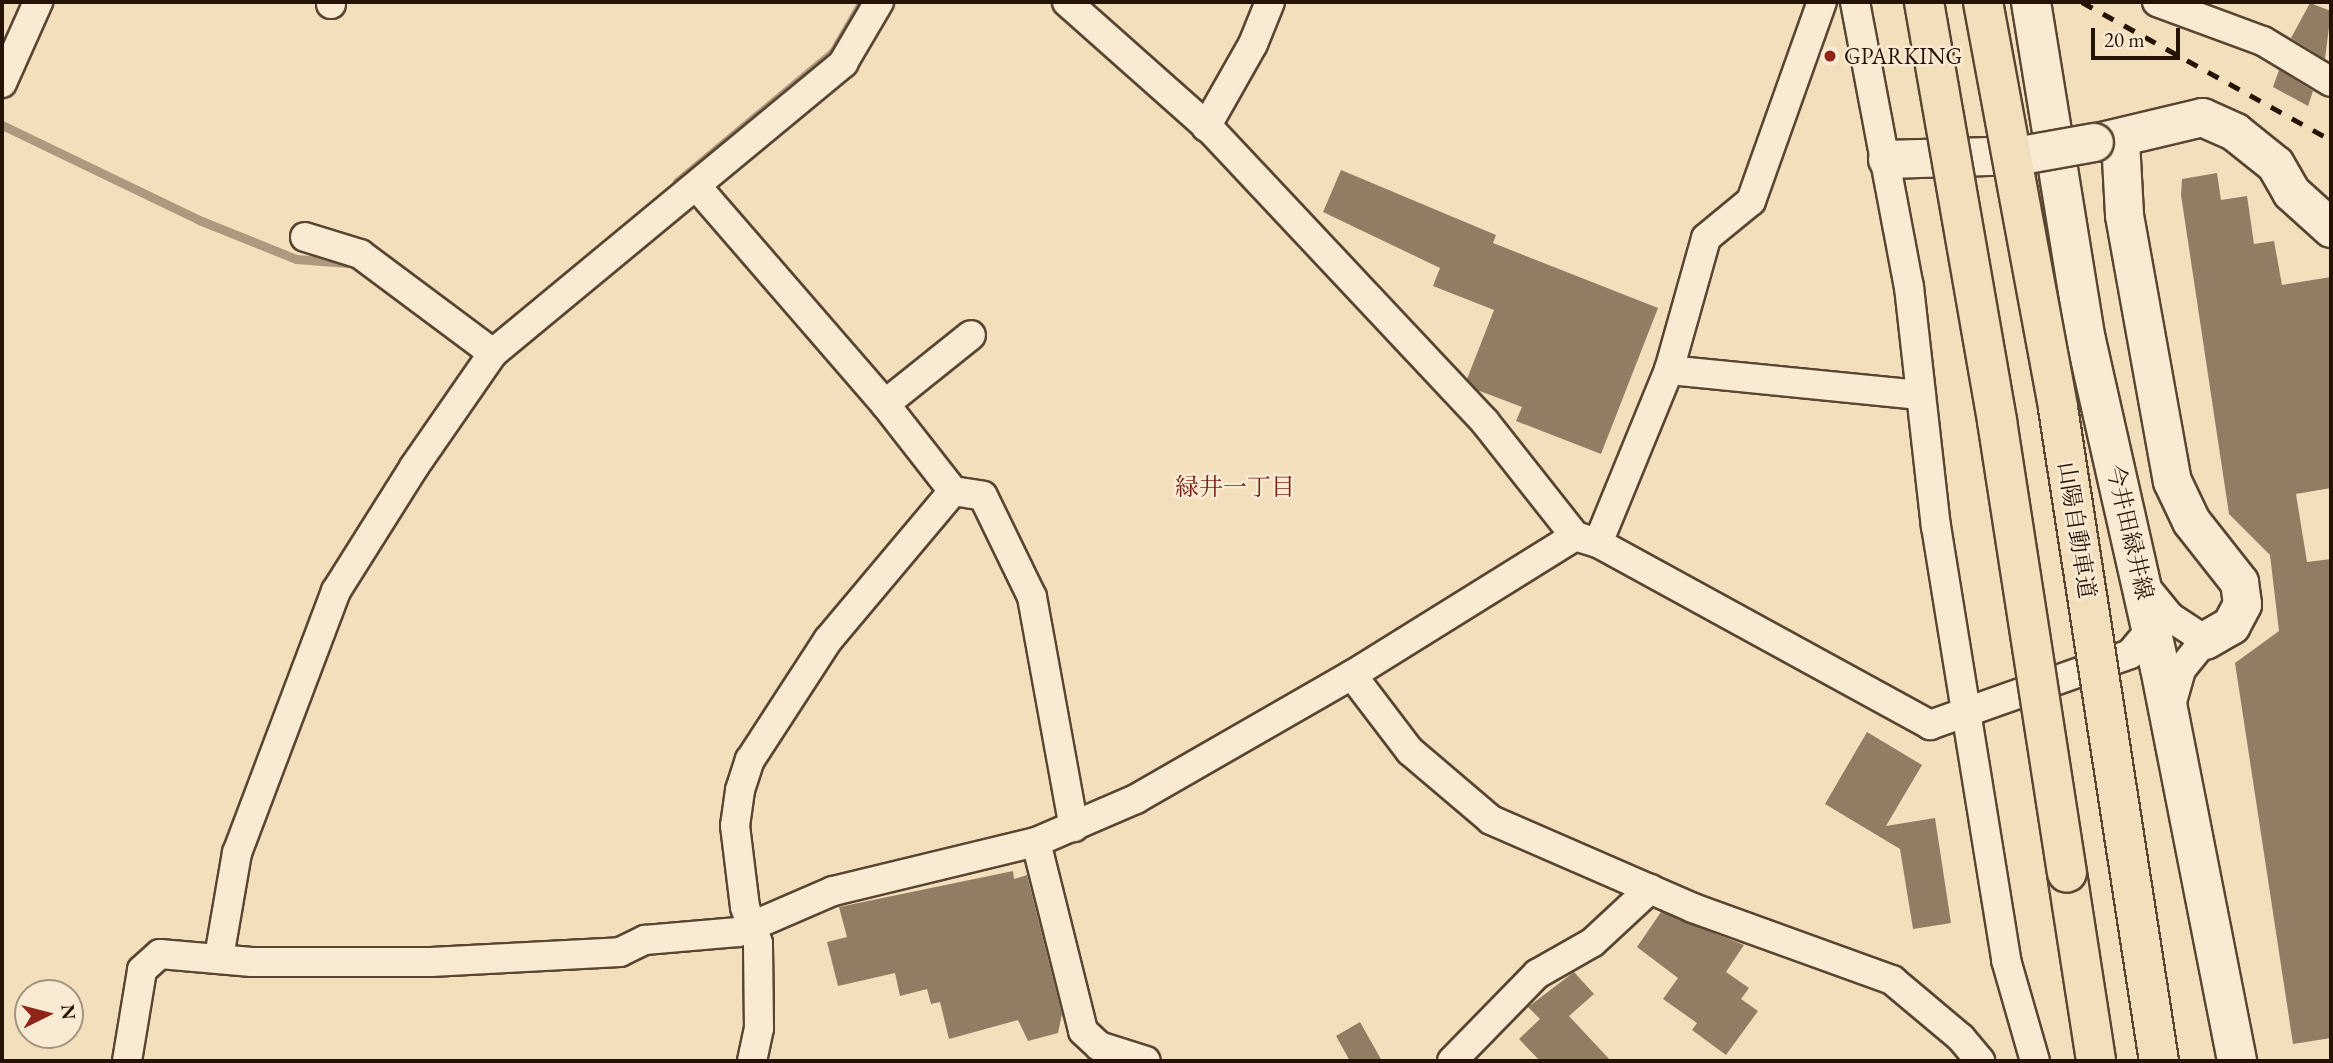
<!DOCTYPE html>
<html>
<head>
<meta charset="utf-8">
<style>
  body { margin:0 }
  #map { position:relative; width:2333px; height:1063px; overflow:hidden; background:#f4dfbc; font-family:"EB Garamond","Noto Serif JP",serif }
  div>[style] { position:absolute }
  .stream>* { height:9px; margin:-4.5px; padding:0 4.5px; transform-origin:4.5px; border-radius:4.5px; background:#ad997d }
  .building>* { inset:0; background:#907d64 }
  .roads { filter:drop-shadow(2px 0 #584532) drop-shadow(-2px 0 #584532) drop-shadow(0 2px #584532) drop-shadow(0 -2px #584532) }
  .minor>* { height:28px; margin:-14px; padding:0 14px; transform-origin:14px; border-radius:14px; background:#f8ead3 }
  .tertiary>* { height:37px; margin:-18.5px; padding:0 18.5px; transform-origin:18.5px; border-radius:18.5px; background:#f8ead3 }
  .secondary>* { height:38px; margin:-19px; padding:0 19px; transform-origin:19px; border-radius:19px; background:#f8ead3 }
  .motorway>* { height:38px; margin:-19px; padding:0 19px; transform-origin:19px; border-radius:19px; background:#f4dfbc }
  .rail>* { height:5px; margin-top:-2.5px; transform-origin:0; background:repeating-linear-gradient(90deg,#241204 0 12px,transparent 0 24px) }
  .bridges { filter:drop-shadow(2px 0 #584532) drop-shadow(-2px 0 #584532) drop-shadow(0 2px #584532) drop-shadow(0 -2px #584532) }
  .tertiary-bridge>* { height:37px; margin:-18.5px; padding:0 18.5px; transform-origin:18.5px; border-radius:18.5px; background:#f8ead3 }
  .motorway-bridge>* { height:38px; margin:-19px; padding:0 19px; transform-origin:19px; border-radius:19px; background:#f4dfbc }
  .dots>* { width:19px; height:19px; translate:-50% -50%; box-sizing:border-box; border:4px solid #f8ead3; border-radius:50% }
  span { translate:-50% -50%; white-space:nowrap; text-align:center; line-height:1.15; -webkit-text-stroke:5px #f8ead3; paint-order:stroke }
  .poi-label { font-size:23px; color:#241204 }
  .left { translate:0 -50%; text-align:left }
  .street-label { font-size:23px; color:#241204 }
  .neighbourhood-label { font-size:24px; color:#7a1f14 }
  .frame { position:absolute; inset:0; border:4px solid #241204; pointer-events:none }
  .north { position:absolute; left:14px; top:979px; width:70px; height:70px; box-sizing:border-box; background:#f8ead3; border:2px solid #a39480; border-radius:50%; rotate:84deg; font-size:19px; font-weight:700; line-height:28px; text-align:center; color:#241204 }
  .north::after { content:''; display:block; margin:auto; width:24px; height:32px; background:#8f2418; clip-path:polygon(50% 0,100% 100%,50% 72%,0 100%) }
  .scale { position:absolute; left:2091px; top:28px; width:89px; height:32px; box-sizing:border-box; border:4px solid #241204; border-top:0; padding-left:9px; font-size:21px; line-height:24px; white-space:nowrap; color:#241204; -webkit-text-stroke:5px #f8ead3; paint-order:stroke }
</style>
</head>
<body>
<div id="map">
  <div class="stream">
    <div style="left:2px;top:125px;width:219px;rotate:25.7deg"></div>
    <div style="left:199px;top:220px;width:105px;rotate:21.9deg"></div>
    <div style="left:296px;top:259px;width:52px;rotate:4.4deg"></div>
    <div style="left:677px;top:182px;width:203px;rotate:-39.8deg"></div>
    <div style="left:833px;top:52px;width:58px;rotate:-59.9deg"></div>
  </div>
  <div class="building">
    <div style="clip-path:polygon(2310px 3px,2331px 11px,2325px 59px,2291px 38px)"></div>
    <div style="clip-path:polygon(2279px 70px,2313px 91px,2308px 106px,2273px 87px)"></div>
    <div style="clip-path:polygon(1341px 170px,1496px 235px,1493px 243px,1658px 308px,1601px 454px,1516px 421px,1522px 407px,1477px 390px,1467px 379px,1494px 310px,1433px 286px,1440px 268px,1323px 212px)"></div>
    <div style="clip-path:polygon(2217px 173px,2221px 200px,2247px 196px,2254px 244px,2274px 241px,2282px 285px,2331px 277px,2331px 488px,2296px 494px,2307px 562px,2331px 559px,2331px 1038px,2293px 1044px,2235px 663px,2279px 631px,2270px 555px,2229px 514px,2181px 195px,2182px 179px)"></div>
    <div style="clip-path:polygon(1867px 732px,1922px 765px,1886px 826px,1935px 818px,1951px 923px,1913px 929px,1900px 849px,1825px 804px)"></div>
    <div style="clip-path:polygon(1013px 871px,1014px 879px,1027px 875px,1062px 1014px,1058px 1033px,1028px 1041px,1018px 1020px,949px 1039px,940px 1002px,931px 1004px,927px 989px,900px 996px,895px 973px,838px 986px,827px 942px,847px 937px,839px 907px)"></div>
    <div style="clip-path:polygon(1661px 912px,1744px 945px,1726px 972px,1749px 988px,1741px 999px,1758px 1011px,1726px 1055px,1692px 1030px,1697px 1023px,1663px 999px,1678px 978px,1637px 947px)"></div>
    <div style="clip-path:polygon(1574px 972px,1594px 994px,1569px 1016px,1611px 1061px,1540px 1061px,1519px 1039px,1540px 1019px,1528px 1007px)"></div>
    <div style="clip-path:polygon(1360px 1022px,1382px 1061px,1350px 1061px,1336px 1036px)"></div>
  </div>
  <div class="roads">
    <div class="minor">
      <div style="left:1067px;top:2px;width:193px;rotate:41.6deg"></div>
      <div style="left:1211px;top:130px;width:400px;rotate:46.8deg"></div>
      <div style="left:1485px;top:422px;width:145px;rotate:51.7deg"></div>
      <div style="left:1575px;top:536px;width:24px;rotate:17deg"></div>
      <div style="left:1598px;top:543px;width:379px;rotate:28.7deg"></div>
      <div style="left:1930px;top:725px;width:212px;rotate:-19.5deg"></div>
      <div style="left:2130px;top:654px;width:34px;rotate:-50deg"></div>
      <div style="left:1855px;top:2px;width:290px;rotate:79.3deg"></div>
      <div style="left:1909px;top:287px;width:241px;rotate:83.6deg"></div>
      <div style="left:1936px;top:526px;width:440px;rotate:80.8deg"></div>
      <div style="left:2006px;top:960px;width:105px;rotate:74deg"></div>
      <div style="left:2157px;top:2px;width:113px;rotate:20.2deg"></div>
      <div style="left:2263px;top:41px;width:79px;rotate:31.1deg"></div>
      <div style="left:331px;top:4px;width:2px;rotate:-90deg"></div>
      <div style="left:2px;top:83px;width:89px;rotate:-66deg"></div>
      <div style="left:1206px;top:127px;width:95px;rotate:-60.5deg"></div>
      <div style="left:1253px;top:44px;width:45px;rotate:-68deg"></div>
      <div style="left:698px;top:188px;width:286px;rotate:49.1deg"></div>
      <div style="left:885px;top:404px;width:110px;rotate:52deg"></div>
      <div style="left:305px;top:237px;width:58px;rotate:17.2deg"></div>
      <div style="left:360px;top:254px;width:166px;rotate:36.7deg"></div>
      <div style="left:1669px;top:370px;width:253px;rotate:5.7deg"></div>
      <div style="left:885px;top:404px;width:110px;rotate:-38.7deg"></div>
      <div style="left:1598px;top:543px;width:187px;rotate:-67.7deg"></div>
      <div style="left:1669px;top:370px;width:137px;rotate:-74.3deg"></div>
      <div style="left:1706px;top:238px;width:58px;rotate:-39.4deg"></div>
      <div style="left:1751px;top:201px;width:211px;rotate:-70.4deg"></div>
      <div style="left:2144px;top:585px;width:41px;rotate:50.9deg"></div>
      <div style="left:2170px;top:617px;width:42px;rotate:33.3deg"></div>
      <div style="left:2205px;top:640px;width:38px;rotate:129deg"></div>
      <div style="left:2181px;top:670px;width:41px;rotate:105.8deg"></div>
      <div style="left:1352px;top:675px;width:96px;rotate:52.7deg"></div>
      <div style="left:1410px;top:751px;width:106px;rotate:40.4deg"></div>
      <div style="left:1491px;top:820px;width:220px;rotate:23.5deg"></div>
      <div style="left:1693px;top:908px;width:212px;rotate:19.9deg"></div>
      <div style="left:1892px;top:980px;width:90px;rotate:40deg"></div>
      <div style="left:1961px;top:1038px;width:30px;rotate:50deg"></div>
      <div style="left:1036px;top:842px;width:195px;rotate:76deg"></div>
      <div style="left:1083px;top:1031px;width:22px;rotate:43deg"></div>
      <div style="left:1099px;top:1046px;width:49px;rotate:17.7deg"></div>
      <div style="left:219px;top:957px;width:106px;rotate:-80.2deg"></div>
      <div style="left:237px;top:853px;width:280px;rotate:-69.3deg"></div>
      <div style="left:336px;top:591px;width:146px;rotate:-57.8deg"></div>
      <div style="left:414px;top:467px;width:139px;rotate:-55.3deg"></div>
      <div style="left:493px;top:353px;width:455px;rotate:-39.6deg"></div>
      <div style="left:843px;top:63px;width:71px;rotate:-59.5deg"></div>
      <div style="left:127px;top:1061px;width:92px;rotate:-80.6deg"></div>
      <div style="left:142px;top:970px;width:24px;rotate:-42deg"></div>
      <div style="left:160px;top:954px;width:92px;rotate:5deg"></div>
      <div style="left:252px;top:962px;width:179px"></div>
      <div style="left:431px;top:962px;width:189px;rotate:-3deg"></div>
      <div style="left:620px;top:952px;width:28px;rotate:-26deg"></div>
      <div style="left:645px;top:940px;width:93px;rotate:-4.9deg"></div>
      <div style="left:738px;top:932px;width:103px;rotate:-23.3deg"></div>
      <div style="left:833px;top:891px;width:209px;rotate:-13.6deg"></div>
      <div style="left:1036px;top:842px;width:109px;rotate:-23.3deg"></div>
      <div style="left:1136px;top:799px;width:249px;rotate:-29.9deg"></div>
      <div style="left:1352px;top:675px;width:263px;rotate:-31.9deg"></div>
      <div style="left:752px;top:1061px;width:34px;rotate:-78deg"></div>
      <div style="left:759px;top:1028px;width:85px;rotate:-90.7deg"></div>
      <div style="left:758px;top:943px;width:38px;rotate:-110deg"></div>
      <div style="left:745px;top:907px;width:82px;rotate:-97deg"></div>
      <div style="left:735px;top:826px;width:36px;rotate:-82deg"></div>
      <div style="left:740px;top:790px;width:32px;rotate:-72deg"></div>
      <div style="left:750px;top:760px;width:143px;rotate:-57deg"></div>
      <div style="left:828px;top:640px;width:194px;rotate:-50deg"></div>
      <div style="left:953px;top:491px;width:30px;rotate:9deg"></div>
      <div style="left:983px;top:496px;width:112px;rotate:64.1deg"></div>
      <div style="left:1032px;top:597px;width:234px;rotate:79.7deg"></div>
      <div style="left:1452px;top:1061px;width:122px;rotate:-45.7deg"></div>
      <div style="left:1537px;top:974px;width:64px;rotate:-29.7deg"></div>
      <div style="left:1593px;top:942px;width:78px;rotate:-42.9deg"></div>
    </div>
    <div class="tertiary">
      <div style="left:2120px;top:140px;width:75px;rotate:86.9deg"></div>
      <div style="left:2124px;top:215px;width:270px;rotate:79.8deg"></div>
      <div style="left:2172px;top:481px;width:44px;rotate:64.6deg"></div>
      <div style="left:2191px;top:521px;width:78px;rotate:51.8deg"></div>
      <div style="left:2239px;top:582px;width:22px;rotate:82deg"></div>
      <div style="left:2242px;top:604px;width:24px;rotate:118deg"></div>
      <div style="left:2231px;top:625px;width:30px;rotate:150deg"></div>
      <div style="left:2097px;top:142px;width:108px;rotate:-13.4deg"></div>
      <div style="left:2202px;top:117px;width:36px;rotate:24deg"></div>
      <div style="left:2235px;top:132px;width:51px;rotate:38.7deg"></div>
      <div style="left:2275px;top:164px;width:32px;rotate:60deg"></div>
      <div style="left:2291px;top:192px;width:54px;rotate:42deg"></div>
      <div style="left:1887px;top:159px;width:134px;rotate:-1.7deg"></div>
    </div>
    <div class="secondary">
      <div style="left:2031px;top:2px;width:342px;rotate:80.8deg"></div>
      <div style="left:2086px;top:340px;width:336px;rotate:77.3deg"></div>
      <div style="left:2160px;top:668px;width:400px;rotate:78.9deg"></div>
    </div>
    <div class="motorway">
      <div style="left:2067px;top:873px;width:190px;rotate:81.2deg"></div>
    </div>
  </div>
  <div class="rail">
    <div style="left:2082px;top:2px;width:285px;rotate:29deg"></div>
  </div>
  <div class="bridges">
    <div class="tertiary-bridge">
      <div style="left:2021px;top:155px;width:74px;rotate:-10.1deg"></div>
    </div>
    <div class="motorway-bridge">
      <div style="left:1924px;top:2px;width:425px;rotate:80.1deg"></div>
      <div style="left:1997px;top:421px;width:457px;rotate:81.2deg"></div>
      <div style="left:1983px;top:2px;width:413px;rotate:79.5deg"></div>
      <div style="left:2058px;top:408px;width:661px;rotate:81.21deg"></div>
    </div>
  </div>
  <div class="dots">
    <div style="left:1830px;top:56px;background:#8f2418"></div>
  </div>
  <div class="poi-label">
    <span class="left" style="left:1844px;top:56px">GPARKING</span>
  </div>
  <div class="street-label">
    <span style="left:2077px;top:530px;rotate:81deg">山陽自動車道</span>
    <span style="left:2130px;top:532px;rotate:77deg">今井田緑井線</span>
  </div>
  <div class="neighbourhood-label">
    <span style="left:1235px;top:487px">緑井一丁目</span>
  </div>
  <div class="frame"></div>
  <div class="north">N</div>
  <div class="scale">20 m</div>
</div>
</body>
</html>
